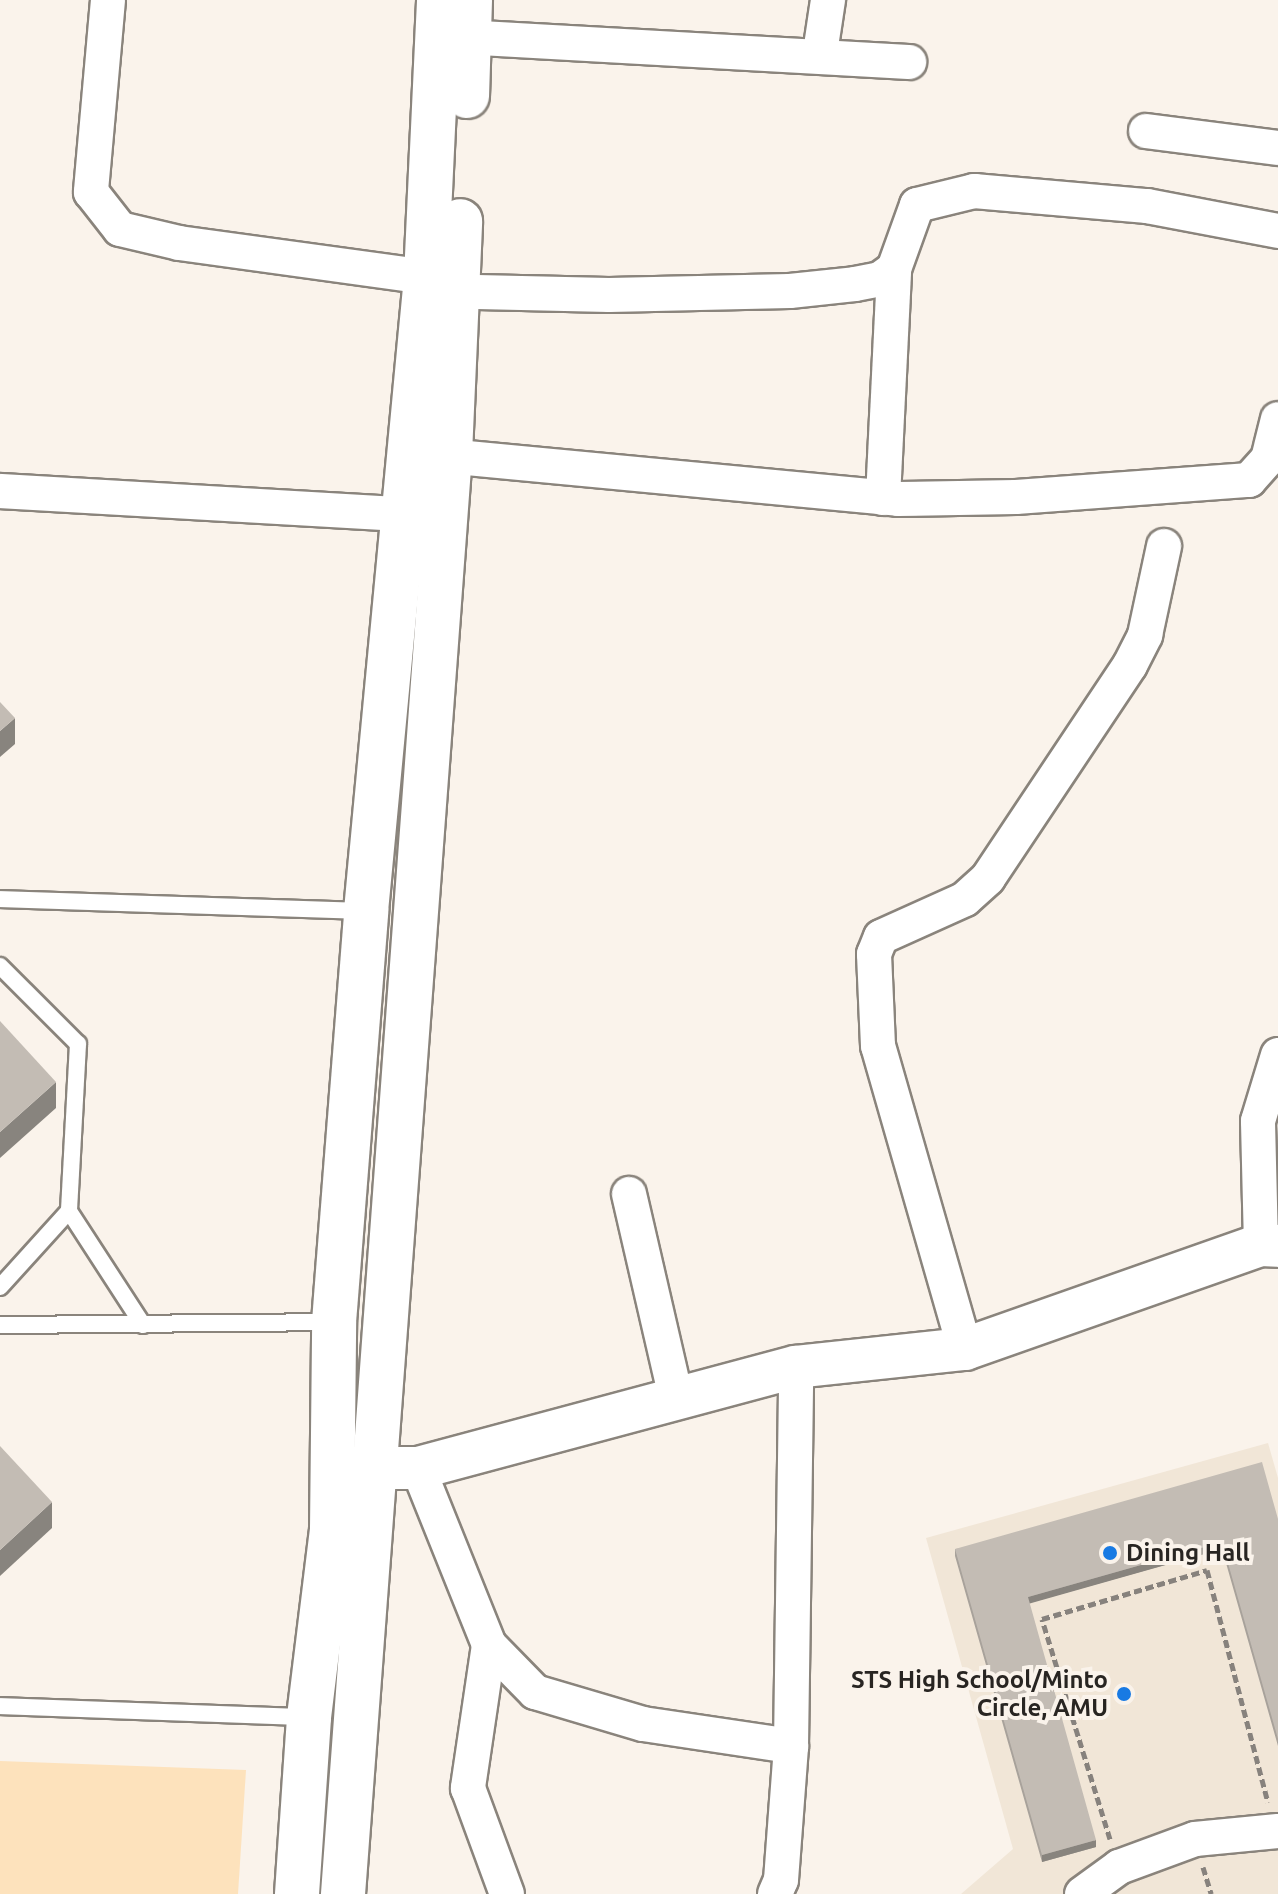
<!DOCTYPE html>
<html>
<head>
<meta charset="utf-8">
<style>
  body { margin:0 }
  #map { position:relative; width:1278px; height:1894px; overflow:hidden; background:#faf3eb; font-family:Ubuntu,sans-serif }
  div>[style] { position:absolute }
  .built>* { inset:0; background:#f1e6d7 }
  .green>* { inset:0; background:#fde2bc }
  .path>* { height:5px; margin-top:-2.5px; transform-origin:0; background:repeating-linear-gradient(90deg,#87827d 0 8px,transparent 0 12px) }
  .roads { filter:drop-shadow(2px 0 #8a847c) drop-shadow(-2px 0 #8a847c) drop-shadow(0 2px #8a847c) drop-shadow(0 -2px #8a847c) }
  .service>* { height:16px; margin:-8px; padding:0 8px; transform-origin:8px; border-radius:8px; background:#fff }
  .minor>* { height:34px; margin:-17px; padding:0 17px; transform-origin:17px; border-radius:17px; background:#fff }
  .tertiary>* { height:42px; margin:-21px; padding:0 21px; transform-origin:21px; border-radius:21px; background:#fff }
  .secondary>* { height:44px; margin:-22px; padding:0 22px; transform-origin:22px; border-radius:22px; background:#fff }
  .wall>* { inset:0; background:#a8a29b }
  .shaded-wall>* { inset:0; background:#88847e }
  .building>* { inset:0; background:#c3bcb4 }
  .dots>* { width:22px; height:22px; translate:-50% -50%; box-sizing:border-box; border:4px solid #faf3eb; border-radius:50% }
  span { translate:-50% -50%; white-space:nowrap; text-align:center; line-height:1.15; -webkit-text-stroke:8px #faf3eb; paint-order:stroke }
  .poi-label { font-size:24px; color:#282522; font-weight:700 }
  .left { translate:0 -50%; text-align:left }
  .right { translate:-100% -50%; text-align:right }
</style>
</head>
<body>
<div id="map">
  <div class="built">
    <div style="clip-path:polygon(1268px 1443px,1278px 1478px,1278px 1894px,961px 1894px,1013px 1849px,926px 1538px)"></div>
  </div>
  <div class="green">
    <div style="clip-path:polygon(0 1761px,246px 1770px,238px 1894px,0 1894px)"></div>
  </div>
  <div class="path">
    <div style="left:1110px;top:1839px;width:230px;rotate:-107.2deg"></div>
    <div style="left:1042px;top:1619px;width:172px;rotate:-16.5deg"></div>
    <div style="left:1207px;top:1570px;width:240px;rotate:75.3deg"></div>
    <div style="left:1203px;top:1867px;width:28px;rotate:73deg"></div>
  </div>
  <div class="roads">
    <div class="service">
      <div style="left:0;top:899px;width:364px;rotate:1.9deg"></div>
      <div style="left:0;top:966px;width:110px;rotate:45deg"></div>
      <div style="left:78px;top:1044px;width:167px;rotate:93.1deg"></div>
      <div style="left:69px;top:1211px;width:136px;rotate:57deg"></div>
      <div style="left:0;top:1287px;width:103px;rotate:-47.8deg"></div>
      <div style="left:0;top:1325px;width:332px;rotate:-0.5deg"></div>
      <div style="left:0;top:1706px;width:307px;rotate:2.1deg"></div>
    </div>
    <div class="minor">
      <div style="left:108px;top:0;width:193px;rotate:95.1deg"></div>
      <div style="left:91px;top:192px;width:47px;rotate:51.9deg"></div>
      <div style="left:120px;top:229px;width:61px;rotate:13.3deg"></div>
      <div style="left:179px;top:243px;width:249px;rotate:7.8deg"></div>
      <div style="left:444px;top:36px;width:466px;rotate:3.2deg"></div>
      <div style="left:820px;top:53px;width:54px;rotate:-81.4deg"></div>
      <div style="left:1146px;top:131px;width:133px;rotate:7.3deg"></div>
      <div style="left:433px;top:291px;width:176px;rotate:1.3deg"></div>
      <div style="left:609px;top:295px;width:181px;rotate:-1.3deg"></div>
      <div style="left:790px;top:291px;width:65px;rotate:-6.1deg"></div>
      <div style="left:855px;top:284px;width:25px;rotate:-11deg"></div>
      <div style="left:880px;top:279px;width:17px;rotate:-36deg"></div>
      <div style="left:894px;top:269px;width:68px;rotate:-70.2deg"></div>
      <div style="left:917px;top:205px;width:59px;rotate:-13.8deg"></div>
      <div style="left:974px;top:191px;width:174px;rotate:5deg"></div>
      <div style="left:1147px;top:206px;width:133px;rotate:10.8deg"></div>
      <div style="left:425px;top:454px;width:475px;rotate:5.4deg"></div>
      <div style="left:898px;top:499px;width:118px;rotate:-1deg"></div>
      <div style="left:1016px;top:497px;width:234px;rotate:-4.2deg"></div>
      <div style="left:1249px;top:480px;width:28px;rotate:-48deg"></div>
      <div style="left:1268px;top:459px;width:41px;rotate:-76deg"></div>
      <div style="left:0;top:491px;width:406px;rotate:3.3deg"></div>
      <div style="left:883px;top:498px;width:229px;rotate:-87.2deg"></div>
      <div style="left:629px;top:1194px;width:208px;rotate:77deg"></div>
      <div style="left:1261px;top:1245px;width:124px;rotate:-91.4deg"></div>
      <div style="left:1258px;top:1121px;width:69px;rotate:-73.1deg"></div>
      <div style="left:965px;top:1349px;width:315px;rotate:-106deg"></div>
      <div style="left:878px;top:1046px;width:92px;rotate:-92.5deg"></div>
      <div style="left:874px;top:954px;width:18px;rotate:-68deg"></div>
      <div style="left:881px;top:937px;width:92px;rotate:-24.3deg"></div>
      <div style="left:965px;top:899px;width:31px;rotate:-42deg"></div>
      <div style="left:988px;top:878px;width:256px;rotate:-56.3deg"></div>
      <div style="left:1130px;top:665px;width:34px;rotate:-63deg"></div>
      <div style="left:1145px;top:635px;width:91px;rotate:-77.9deg"></div>
      <div style="left:418px;top:1468px;width:191px;rotate:68.1deg"></div>
      <div style="left:489px;top:1645px;width:145px;rotate:98.4deg"></div>
      <div style="left:468px;top:1788px;width:113px;rotate:69.8deg"></div>
      <div style="left:489px;top:1645px;width:66px;rotate:45.6deg"></div>
      <div style="left:535px;top:1692px;width:113px;rotate:16.5deg"></div>
      <div style="left:643px;top:1724px;width:150px;rotate:8.5deg"></div>
      <div style="left:775px;top:1894px;width:15px;rotate:-67deg"></div>
      <div style="left:781px;top:1880px;width:134px;rotate:-85.7deg"></div>
      <div style="left:791px;top:1746px;width:379px;rotate:-89.2deg"></div>
      <div style="left:1082px;top:1894px;width:46px;rotate:-36.1deg"></div>
      <div style="left:1119px;top:1867px;width:81px;rotate:-20.2deg"></div>
      <div style="left:1195px;top:1839px;width:83px;rotate:-5.5deg"></div>
    </div>
    <div class="tertiary">
      <div style="left:339px;top:1468px;width:79px"></div>
      <div style="left:418px;top:1468px;width:391px;rotate:-15deg"></div>
      <div style="left:796px;top:1367px;width:170px;rotate:-6.1deg"></div>
      <div style="left:965px;top:1349px;width:314px;rotate:-19.4deg"></div>
      <div style="left:1261px;top:1245px;width:17px;rotate:3deg"></div>
    </div>
    <div class="secondary">
      <div style="left:467px;top:96px;width:96px;rotate:-88.2deg"></div>
      <div style="left:297px;top:1894px;width:177px;rotate:-86.1deg"></div>
      <div style="left:309px;top:1717px;width:189px;rotate:-83deg"></div>
      <div style="left:332px;top:1529px;width:207px;rotate:-89.4deg"></div>
      <div style="left:334px;top:1322px;width:412px;rotate:-85.5deg"></div>
      <div style="left:366px;top:911px;width:637px;rotate:-84.59deg"></div>
      <div style="left:426px;top:277px;width:277px;rotate:-87.3deg"></div>
      <div style="left:343px;top:1894px;width:1444px;rotate:-85.75deg"></div>
      <div style="left:450px;top:454px;width:233px;rotate:-87.5deg"></div>
    </div>
  </div>
  <div class="wall">
    <div style="clip-path:polygon(1278px 1519px,1278px 1746px,1222px 1549px,1029px 1603px,1096px 1847px,1042px 1862px,955px 1556px,955px 1549px)"></div>
  </div>
  <div class="shaded-wall">
    <div style="clip-path:polygon(15px 718px,15px 744px,0 757px,0 731px)"></div>
    <div style="clip-path:polygon(56px 1082px,56px 1108px,0 1158px,0 1132px)"></div>
    <div style="clip-path:polygon(52px 1502px,52px 1528px,0 1576px,0 1550px)"></div>
    <div style="clip-path:polygon(1222px 1542px,1222px 1549px,1028px 1604px,1028px 1597px)"></div>
    <div style="clip-path:polygon(1096px 1840px,1096px 1847px,1042px 1862px,1042px 1855px)"></div>
  </div>
  <div class="building">
    <div style="clip-path:polygon(0 702px,15px 718px,0 731px)"></div>
    <div style="clip-path:polygon(0 1021px,56px 1082px,0 1132px)"></div>
    <div style="clip-path:polygon(0 1446px,52px 1502px,0 1550px)"></div>
    <div style="clip-path:polygon(1262px 1462px,1278px 1519px,1278px 1739px,1222px 1542px,1028px 1597px,1096px 1840px,1042px 1855px,955px 1549px)"></div>
  </div>
  <div class="dots">
    <div style="left:1110px;top:1553px;background:#187ae3"></div>
    <div style="left:1124px;top:1694px;background:#187ae3"></div>
  </div>
  <div class="poi-label">
    <span class="left" style="left:1126px;top:1553px">Dining Hall</span>
    <span class="right" style="left:1108px;top:1694px">STS High School/Minto<br>Circle, AMU</span>
  </div>
</div>
</body>
</html>
